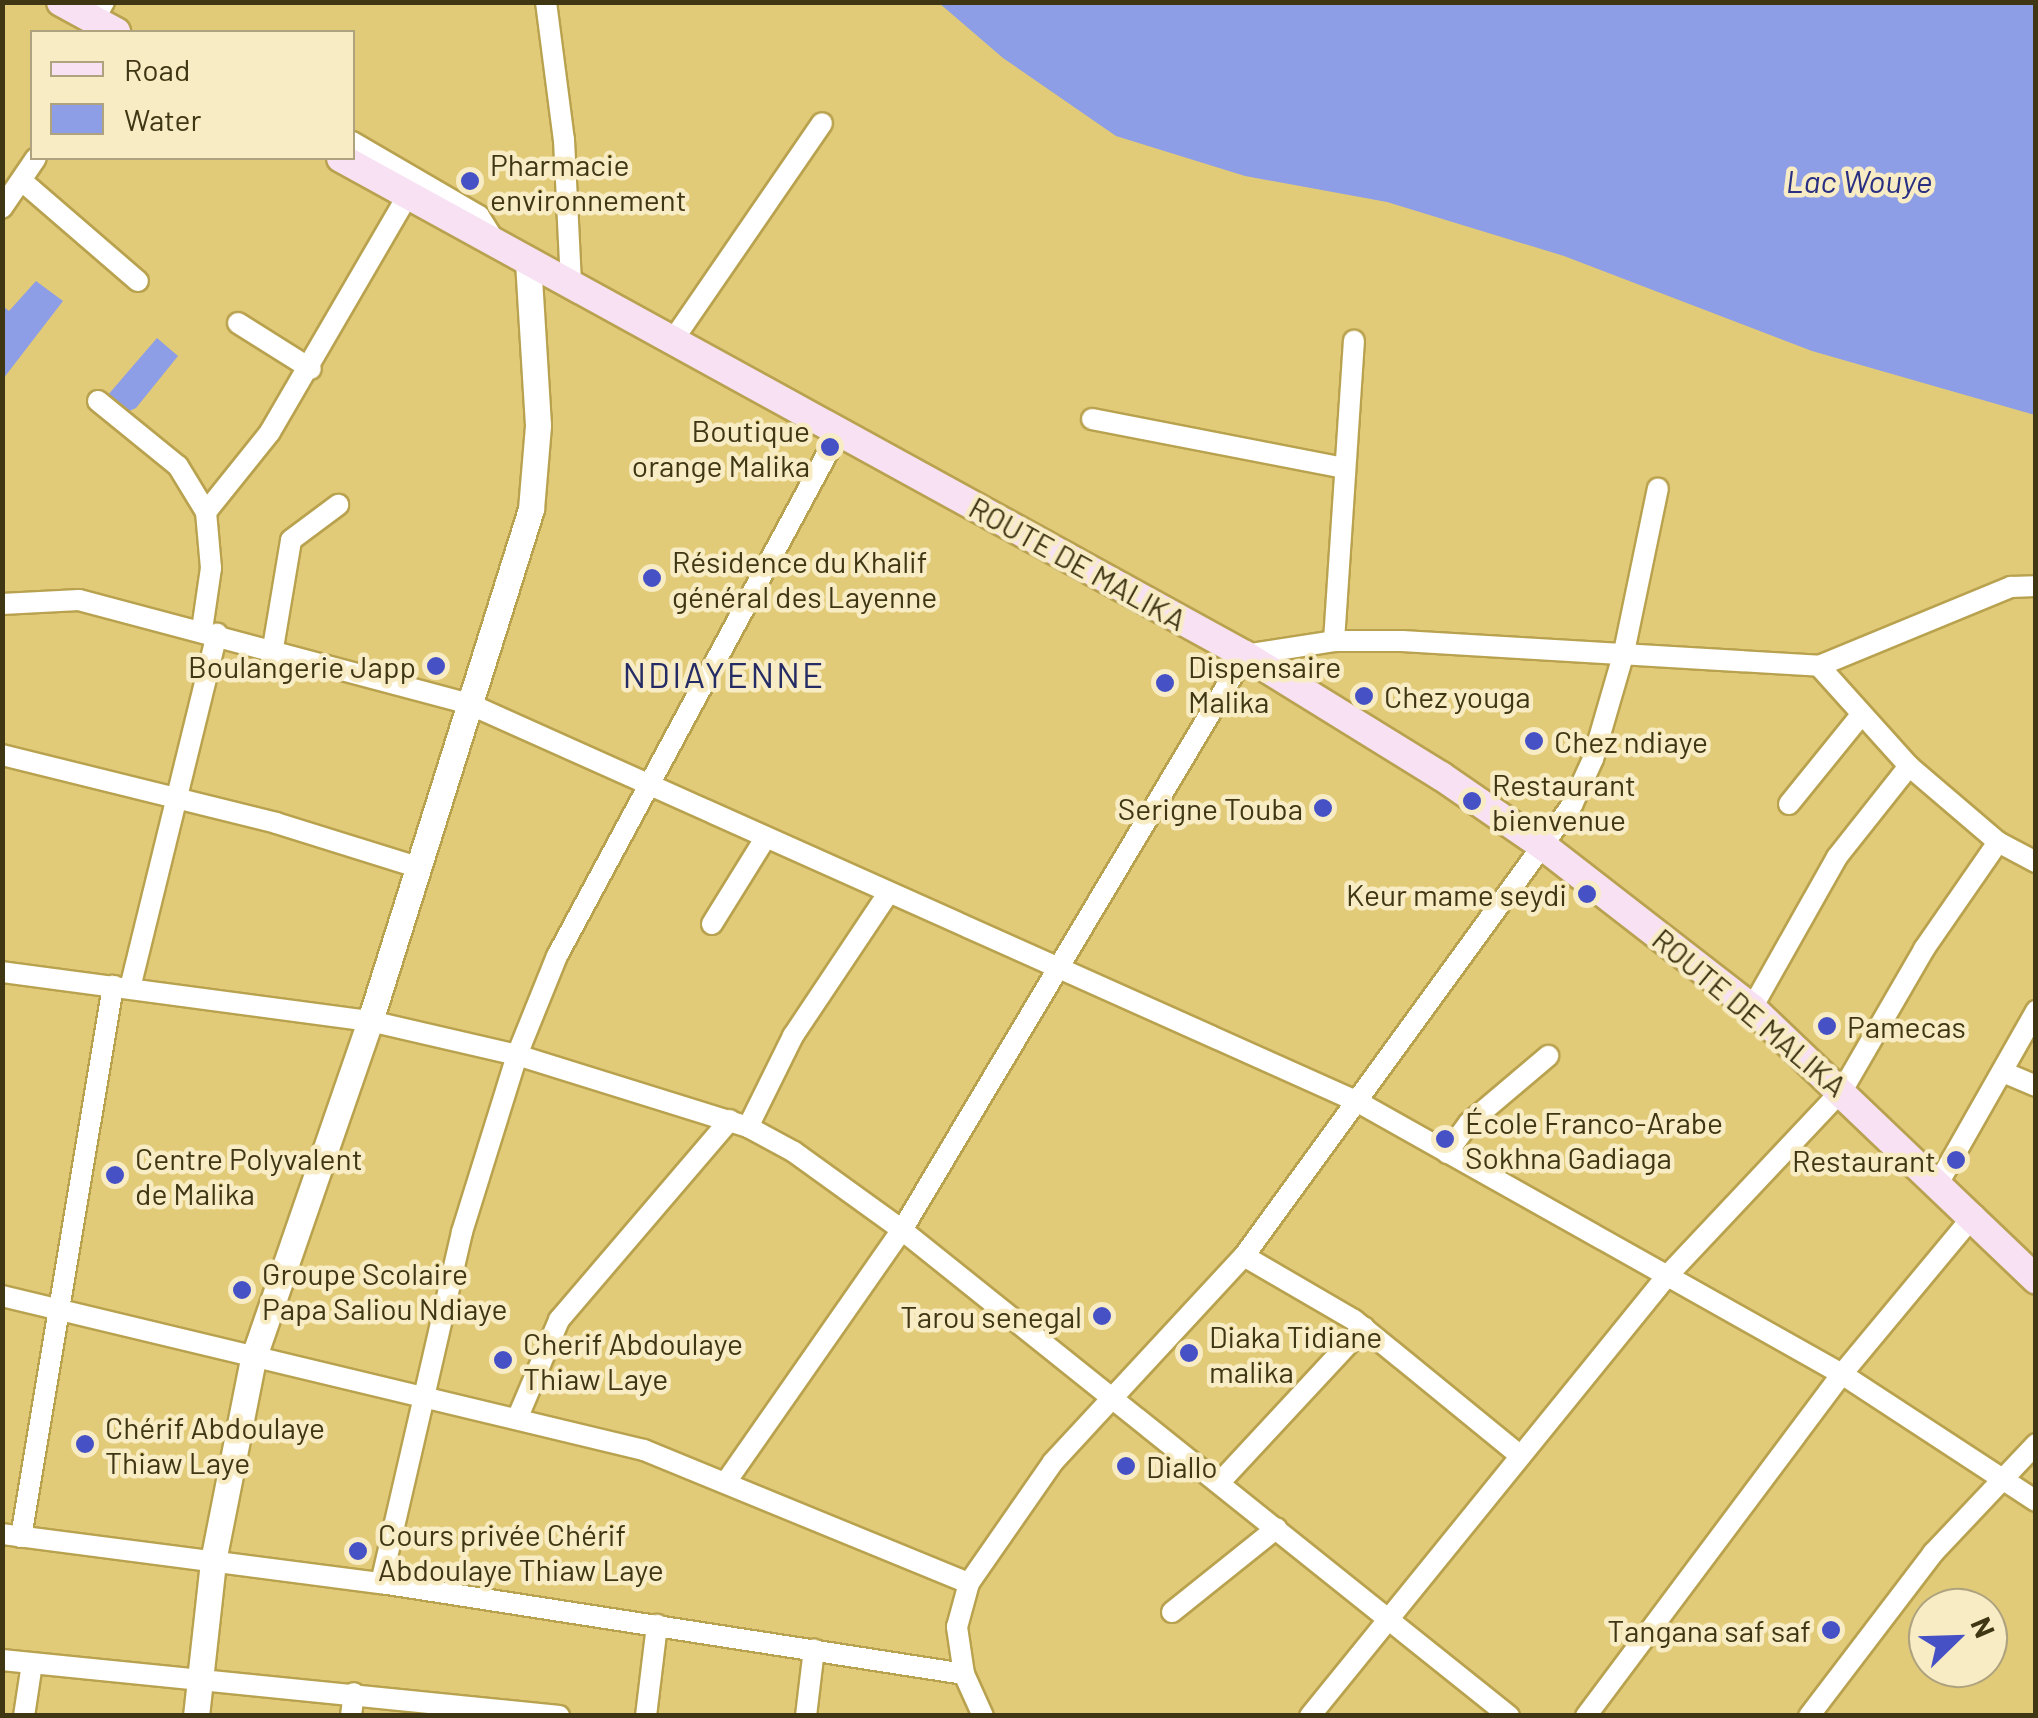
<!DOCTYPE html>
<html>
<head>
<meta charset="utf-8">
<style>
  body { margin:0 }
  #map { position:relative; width:2038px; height:1718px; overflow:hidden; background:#e2cb78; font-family:Barlow,sans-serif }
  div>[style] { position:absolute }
  .water>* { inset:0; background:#8d9de6 }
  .roads { filter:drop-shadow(2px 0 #b9a24f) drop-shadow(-2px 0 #b9a24f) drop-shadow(0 2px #b9a24f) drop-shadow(0 -2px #b9a24f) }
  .minor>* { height:20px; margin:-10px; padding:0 10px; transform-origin:10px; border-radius:10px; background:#fff }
  .tertiary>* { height:25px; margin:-12.5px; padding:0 12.5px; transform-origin:12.5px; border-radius:12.5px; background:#fff }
  .secondary>* { height:28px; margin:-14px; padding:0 14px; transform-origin:14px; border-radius:14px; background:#f7e1f3 }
  .dots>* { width:28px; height:28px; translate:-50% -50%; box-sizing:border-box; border:5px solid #f8ecc5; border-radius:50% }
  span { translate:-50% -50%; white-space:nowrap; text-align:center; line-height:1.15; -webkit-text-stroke:9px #f8ecc5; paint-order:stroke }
  .poi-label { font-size:30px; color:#3f3613 }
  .left { translate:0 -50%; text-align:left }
  .right { translate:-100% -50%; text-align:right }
  .street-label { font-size:30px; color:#3f3613 }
  .water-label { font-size:32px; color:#292f82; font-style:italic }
  .quarter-label { font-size:35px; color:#252c65; letter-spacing:2.5px }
  .frame { position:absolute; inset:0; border:5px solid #3f3613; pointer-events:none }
  .legend { position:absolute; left:30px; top:30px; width:325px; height:130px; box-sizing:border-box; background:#f8ecc5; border:2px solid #aea37e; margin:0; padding:12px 18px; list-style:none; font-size:30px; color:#3f3613 }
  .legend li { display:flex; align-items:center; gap:20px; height:50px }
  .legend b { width:50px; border:2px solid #aea37e }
  .north { position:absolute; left:1908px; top:1588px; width:100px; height:100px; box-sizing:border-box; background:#f8ecc5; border:2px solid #aea37e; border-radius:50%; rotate:67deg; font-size:28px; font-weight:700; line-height:40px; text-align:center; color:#3f3613 }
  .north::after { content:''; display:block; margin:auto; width:35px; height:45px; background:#4651c6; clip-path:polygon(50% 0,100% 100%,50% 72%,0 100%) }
</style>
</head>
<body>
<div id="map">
  <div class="water">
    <div style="clip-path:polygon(939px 3px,2035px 3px,2035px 415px,1812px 351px,1564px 256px,1387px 202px,1245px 176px,1116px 136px,1003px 58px)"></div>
    <div style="clip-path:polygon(36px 281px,63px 301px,3px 379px,3px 306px,9px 311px)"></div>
    <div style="clip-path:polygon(157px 338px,178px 356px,136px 408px,127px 412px,101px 403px)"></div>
  </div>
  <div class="roads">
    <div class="minor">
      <div style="left:546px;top:2px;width:139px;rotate:82.6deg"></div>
      <div style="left:564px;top:140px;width:145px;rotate:87.2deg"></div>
      <div style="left:94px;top:20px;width:21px;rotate:-61deg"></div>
      <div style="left:352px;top:142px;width:147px;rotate:30.2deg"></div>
      <div style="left:479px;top:216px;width:32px;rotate:58deg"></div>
      <div style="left:22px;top:181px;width:153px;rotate:40.8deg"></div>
      <div style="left:2px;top:208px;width:60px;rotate:-55.8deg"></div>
      <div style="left:238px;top:323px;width:86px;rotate:32.2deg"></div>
      <div style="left:673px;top:340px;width:263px;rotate:-55.5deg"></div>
      <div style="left:98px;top:401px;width:103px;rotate:39.1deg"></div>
      <div style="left:178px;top:466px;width:54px;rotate:58.7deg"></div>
      <div style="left:206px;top:512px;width:56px;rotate:84.9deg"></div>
      <div style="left:211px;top:568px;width:63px;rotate:98.3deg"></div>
      <div style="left:1092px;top:419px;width:256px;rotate:11deg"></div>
      <div style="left:206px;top:512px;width:102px;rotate:-51.3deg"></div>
      <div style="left:270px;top:432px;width:274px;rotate:-59.8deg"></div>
      <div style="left:2px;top:604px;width:77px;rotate:-3deg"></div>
      <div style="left:79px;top:600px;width:401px;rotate:14.9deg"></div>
      <div style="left:467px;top:703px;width:976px;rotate:24.12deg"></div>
      <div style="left:1358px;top:1102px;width:555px;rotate:29.34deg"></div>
      <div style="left:1842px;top:1374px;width:232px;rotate:33.2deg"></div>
      <div style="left:1334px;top:641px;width:301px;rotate:-86.2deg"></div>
      <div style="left:273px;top:648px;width:109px;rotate:-80.5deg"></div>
      <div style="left:291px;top:540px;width:59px;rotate:-36.7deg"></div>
      <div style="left:1819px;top:666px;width:135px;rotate:48deg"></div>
      <div style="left:1909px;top:766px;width:117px;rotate:40.5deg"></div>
      <div style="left:1998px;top:842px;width:43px;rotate:27.8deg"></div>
      <div style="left:2px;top:755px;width:282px;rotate:13.9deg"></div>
      <div style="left:276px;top:823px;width:145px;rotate:17.3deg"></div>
      <div style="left:1789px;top:804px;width:114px;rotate:-51deg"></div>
      <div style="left:712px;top:924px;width:99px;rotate:-58.2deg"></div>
      <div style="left:2px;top:972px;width:371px;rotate:7.6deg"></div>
      <div style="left:370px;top:1021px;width:151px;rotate:13deg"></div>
      <div style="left:517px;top:1055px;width:242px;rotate:17.3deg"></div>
      <div style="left:748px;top:1127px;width:52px;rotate:28.5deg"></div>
      <div style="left:794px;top:1152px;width:133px;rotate:35.8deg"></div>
      <div style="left:902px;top:1230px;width:778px;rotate:38.68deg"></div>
      <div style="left:130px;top:988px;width:365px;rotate:-76.2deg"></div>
      <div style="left:1752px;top:1008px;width:173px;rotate:-60.6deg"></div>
      <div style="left:1837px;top:857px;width:116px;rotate:-51.6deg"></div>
      <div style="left:2003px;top:1072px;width:36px;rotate:23deg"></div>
      <div style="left:748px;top:1127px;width:102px;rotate:-63.7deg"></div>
      <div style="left:793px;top:1036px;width:169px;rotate:-56.3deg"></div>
      <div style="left:1447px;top:1153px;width:37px;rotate:-54deg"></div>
      <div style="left:1469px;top:1123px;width:104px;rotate:-40.3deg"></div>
      <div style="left:1939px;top:1182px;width:197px;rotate:-60.4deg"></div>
      <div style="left:1244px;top:1256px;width:127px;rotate:30.2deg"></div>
      <div style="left:1354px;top:1320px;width:215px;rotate:39.2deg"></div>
      <div style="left:2px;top:1296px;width:660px;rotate:13.49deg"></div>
      <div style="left:644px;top:1450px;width:351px;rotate:22.3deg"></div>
      <div style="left:517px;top:1419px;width:108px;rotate:-67deg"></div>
      <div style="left:559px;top:1320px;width:263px;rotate:-49.5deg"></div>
      <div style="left:728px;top:1479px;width:304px;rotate:-55.1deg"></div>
      <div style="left:902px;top:1230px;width:670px;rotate:-59.18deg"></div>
      <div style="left:1245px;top:655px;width:90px;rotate:-8.9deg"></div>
      <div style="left:1334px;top:641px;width:68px"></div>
      <div style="left:1402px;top:641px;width:418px;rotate:3.4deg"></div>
      <div style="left:1819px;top:666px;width:208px;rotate:-22.4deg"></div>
      <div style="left:2011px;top:587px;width:25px;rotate:-2deg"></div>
      <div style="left:1221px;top:1481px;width:210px;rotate:-47.1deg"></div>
      <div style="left:2px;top:1534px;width:382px;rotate:7.4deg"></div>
      <div style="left:381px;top:1583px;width:590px;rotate:8.87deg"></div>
      <div style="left:21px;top:1537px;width:559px;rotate:-80.52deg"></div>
      <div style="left:381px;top:1583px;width:360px;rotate:-77deg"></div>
      <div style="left:462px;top:1232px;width:185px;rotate:-72.7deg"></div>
      <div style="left:517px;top:1055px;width:107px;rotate:-68deg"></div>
      <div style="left:557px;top:956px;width:597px;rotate:-61.72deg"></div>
      <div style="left:1172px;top:1612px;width:134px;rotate:-38.7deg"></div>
      <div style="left:2px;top:1660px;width:560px;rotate:5.74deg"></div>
      <div style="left:24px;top:1716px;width:53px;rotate:-81.3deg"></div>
      <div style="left:351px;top:1716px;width:23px;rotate:-83deg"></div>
      <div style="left:646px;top:1716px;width:92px;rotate:-83.1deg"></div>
      <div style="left:806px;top:1716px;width:67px;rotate:-83.2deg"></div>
      <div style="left:983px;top:1716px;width:46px;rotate:-114.3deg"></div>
      <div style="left:964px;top:1674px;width:48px;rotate:-98.5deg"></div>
      <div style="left:957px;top:1627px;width:46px;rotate:-74.7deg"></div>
      <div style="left:969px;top:1583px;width:147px;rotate:-55.2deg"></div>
      <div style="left:1053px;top:1462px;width:281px;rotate:-47.2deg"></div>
      <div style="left:1244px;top:1256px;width:558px;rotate:-53.97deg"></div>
      <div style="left:1572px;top:805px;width:51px;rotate:-65.5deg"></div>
      <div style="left:1593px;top:759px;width:111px;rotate:-73.8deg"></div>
      <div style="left:1624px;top:652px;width:167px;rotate:-78.3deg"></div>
      <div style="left:1310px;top:1716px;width:567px;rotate:-50.95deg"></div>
      <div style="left:1667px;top:1276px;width:257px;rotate:-46.7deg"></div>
      <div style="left:1843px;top:1089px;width:162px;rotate:-59.9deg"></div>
      <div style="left:1924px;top:949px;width:130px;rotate:-55.3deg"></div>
      <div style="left:1586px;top:1716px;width:427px;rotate:-53.2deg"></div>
      <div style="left:1842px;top:1374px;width:207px;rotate:-50.3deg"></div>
      <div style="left:1809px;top:1716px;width:205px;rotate:-52.7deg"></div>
      <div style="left:1933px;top:1553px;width:150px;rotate:-46.6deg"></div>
    </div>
    <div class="tertiary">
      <div style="left:196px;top:1716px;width:156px;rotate:-83.7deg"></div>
      <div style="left:213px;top:1561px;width:206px;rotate:-78.8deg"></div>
      <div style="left:253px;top:1359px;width:358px;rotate:-70.9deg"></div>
      <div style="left:370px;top:1021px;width:537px;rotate:-72.54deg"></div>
      <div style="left:531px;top:509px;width:84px;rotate:-85.2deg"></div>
      <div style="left:538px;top:425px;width:164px;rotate:-93.5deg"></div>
    </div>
    <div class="secondary">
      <div style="left:61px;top:2px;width:63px;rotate:28.6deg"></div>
      <div style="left:341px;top:158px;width:1032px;rotate:28.8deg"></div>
      <div style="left:1245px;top:655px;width:230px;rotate:31.7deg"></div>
      <div style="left:1441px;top:776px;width:124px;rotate:34.5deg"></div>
      <div style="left:1543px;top:846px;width:264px;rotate:37.8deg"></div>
      <div style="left:1752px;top:1008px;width:393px;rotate:43.7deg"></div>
    </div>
  </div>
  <div class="dots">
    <div style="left:470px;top:181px;background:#4651c6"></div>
    <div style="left:830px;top:447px;background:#4651c6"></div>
    <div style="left:652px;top:578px;background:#4651c6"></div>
    <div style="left:436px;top:666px;background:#4651c6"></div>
    <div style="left:1165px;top:683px;background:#4651c6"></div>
    <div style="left:1364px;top:696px;background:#4651c6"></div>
    <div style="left:1534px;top:741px;background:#4651c6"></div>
    <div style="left:1472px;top:801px;background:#4651c6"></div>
    <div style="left:1323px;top:808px;background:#4651c6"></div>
    <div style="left:1587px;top:894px;background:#4651c6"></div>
    <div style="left:1827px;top:1026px;background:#4651c6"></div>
    <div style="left:1445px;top:1139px;background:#4651c6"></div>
    <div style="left:1956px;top:1160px;background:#4651c6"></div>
    <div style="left:115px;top:1175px;background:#4651c6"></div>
    <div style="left:242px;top:1290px;background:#4651c6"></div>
    <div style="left:1102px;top:1316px;background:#4651c6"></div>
    <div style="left:1189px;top:1353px;background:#4651c6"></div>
    <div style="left:503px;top:1360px;background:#4651c6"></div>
    <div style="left:85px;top:1444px;background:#4651c6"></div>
    <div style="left:1126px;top:1466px;background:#4651c6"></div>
    <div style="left:358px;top:1551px;background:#4651c6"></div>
    <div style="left:1831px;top:1630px;background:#4651c6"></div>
  </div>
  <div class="poi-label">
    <span class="left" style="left:490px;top:181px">Pharmacie<br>environnement</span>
    <span class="right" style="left:810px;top:447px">Boutique<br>orange Malika</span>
    <span class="left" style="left:672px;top:578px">Résidence du Khalif<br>général des Layenne</span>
    <span class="right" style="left:416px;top:666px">Boulangerie Japp</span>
    <span class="left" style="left:1188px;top:683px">Dispensaire<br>Malika</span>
    <span class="left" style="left:1384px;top:696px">Chez youga</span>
    <span class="left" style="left:1554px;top:741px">Chez ndiaye</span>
    <span class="left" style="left:1492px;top:801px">Restaurant<br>bienvenue</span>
    <span class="right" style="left:1303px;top:808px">Serigne Touba</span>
    <span class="right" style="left:1567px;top:894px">Keur mame seydi</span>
    <span class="left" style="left:1847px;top:1026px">Pamecas</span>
    <span class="left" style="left:1465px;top:1139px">École Franco-Arabe<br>Sokhna Gadiaga</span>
    <span class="left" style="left:135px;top:1175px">Centre Polyvalent<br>de Malika</span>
    <span class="right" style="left:1936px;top:1160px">Restaurant</span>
    <span class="left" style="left:262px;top:1290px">Groupe Scolaire<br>Papa Saliou Ndiaye</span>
    <span class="right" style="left:1082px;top:1316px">Tarou senegal</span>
    <span class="left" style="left:1209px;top:1353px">Diaka Tidiane<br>malika</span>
    <span class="left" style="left:523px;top:1360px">Cherif Abdoulaye<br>Thiaw Laye</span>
    <span class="left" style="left:105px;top:1444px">Chérif Abdoulaye<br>Thiaw Laye</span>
    <span class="left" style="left:1146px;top:1466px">Diallo</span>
    <span class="left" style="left:378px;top:1551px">Cours privée Chérif<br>Abdoulaye Thiaw Laye</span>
    <span class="right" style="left:1811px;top:1630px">Tangana saf saf</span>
  </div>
  <div class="street-label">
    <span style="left:1078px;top:563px;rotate:29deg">ROUTE DE MALIKA</span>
    <span style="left:1750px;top:1012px;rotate:40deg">ROUTE DE MALIKA</span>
  </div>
  <div class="water-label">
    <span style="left:1859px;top:180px">Lac Wouye</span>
  </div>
  <div class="quarter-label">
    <span style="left:724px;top:674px">NDIAYENNE</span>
  </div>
  <div class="frame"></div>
  <ul class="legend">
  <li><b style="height:12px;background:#f7e1f3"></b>Road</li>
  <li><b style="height:28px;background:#8d9de6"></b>Water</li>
  </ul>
  <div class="north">N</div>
</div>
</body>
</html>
